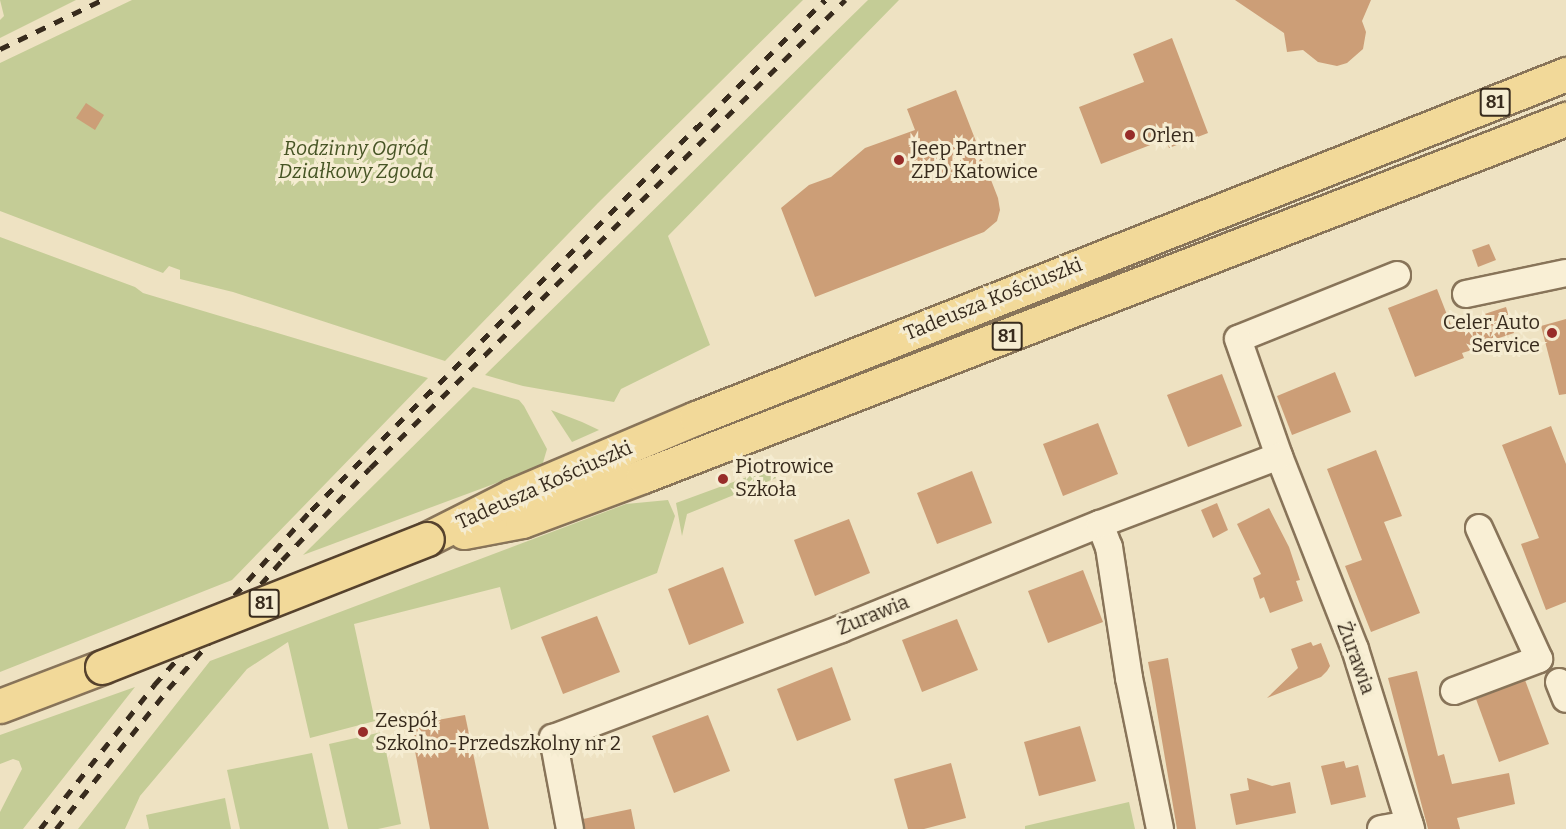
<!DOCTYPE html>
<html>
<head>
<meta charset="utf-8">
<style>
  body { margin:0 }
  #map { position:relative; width:1566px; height:829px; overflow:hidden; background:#eee2c2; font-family:Bitter,serif }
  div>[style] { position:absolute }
  .green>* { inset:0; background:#c4cc96 }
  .building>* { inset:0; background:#cc9e77 }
  .roads { filter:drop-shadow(2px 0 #887459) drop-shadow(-2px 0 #887459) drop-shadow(0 2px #887459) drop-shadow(0 -2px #887459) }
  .street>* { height:26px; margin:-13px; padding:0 13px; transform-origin:13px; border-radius:13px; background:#f9efd5 }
  .primary>* { height:33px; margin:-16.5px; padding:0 16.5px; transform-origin:16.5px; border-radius:16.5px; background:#f2d999 }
  .rail>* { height:4.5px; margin-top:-2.25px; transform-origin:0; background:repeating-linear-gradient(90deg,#382b1d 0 10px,transparent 0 20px) }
  .bridges { filter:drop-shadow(2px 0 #56422d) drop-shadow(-2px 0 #56422d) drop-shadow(0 2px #56422d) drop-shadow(0 -2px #56422d) }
  .primary-bridge>* { height:33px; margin:-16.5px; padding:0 16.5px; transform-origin:16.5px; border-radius:16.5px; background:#f2d999 }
  .dots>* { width:16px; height:16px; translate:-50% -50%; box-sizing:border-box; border:3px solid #f5ecd1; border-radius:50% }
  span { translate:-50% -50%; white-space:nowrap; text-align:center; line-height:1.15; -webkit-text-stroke:6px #f5ecd1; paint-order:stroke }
  .shield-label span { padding:2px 4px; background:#f5ecd1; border:2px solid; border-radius:4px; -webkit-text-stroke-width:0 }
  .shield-label { font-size:18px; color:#382b1d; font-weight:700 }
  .poi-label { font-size:20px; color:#382b1d }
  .left { translate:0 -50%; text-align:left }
  .right { translate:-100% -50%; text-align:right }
  .park-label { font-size:20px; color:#465424; font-style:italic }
  .street-label { font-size:20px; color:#382b1d }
</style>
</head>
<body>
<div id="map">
  <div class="green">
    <div style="clip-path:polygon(0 0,76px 0,0 38px,0 20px,4px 16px)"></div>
    <div style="clip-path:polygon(132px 0,803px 0,598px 203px,445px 361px,233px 292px,180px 279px,180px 270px,169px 266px,163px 273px,0 211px,0 63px)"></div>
    <div style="clip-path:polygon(868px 0,899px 0,668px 236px,710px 345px,621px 389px,614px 402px,523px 386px,485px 375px)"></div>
    <div style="clip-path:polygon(0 237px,135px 287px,143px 293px,428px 378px,232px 580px,0 672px)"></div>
    <div style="clip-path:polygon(473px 387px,519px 400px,524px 406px,547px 449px,542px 466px,303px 555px)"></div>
    <div style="clip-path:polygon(551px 410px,582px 422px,599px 430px,572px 442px)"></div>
    <div style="clip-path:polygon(777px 466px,781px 476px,687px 514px,682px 536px,676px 503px)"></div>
    <div style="clip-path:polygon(668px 500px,675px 516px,657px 573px,511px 630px,500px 587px,354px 624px,375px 721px,310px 738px,288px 642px,247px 669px,140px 796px,125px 829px,78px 829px,210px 661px,626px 504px)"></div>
    <div style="clip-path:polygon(135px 687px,23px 829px,0 829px,0 812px,22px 769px,19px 761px,13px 759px,0 764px,0 735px)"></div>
    <div style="clip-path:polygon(382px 732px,401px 824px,378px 829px,348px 829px,329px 744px)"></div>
    <div style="clip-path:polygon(312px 753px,329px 829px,240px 829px,227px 770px)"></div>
    <div style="clip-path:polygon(225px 798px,231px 829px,149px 829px,146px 815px)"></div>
    <div style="clip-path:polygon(1129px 802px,1135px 829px,1025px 829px,1025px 826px)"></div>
  </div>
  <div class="building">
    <div style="clip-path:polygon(1235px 0,1371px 0,1362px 21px,1366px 32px,1363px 49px,1347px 63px,1337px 66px,1318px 62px,1303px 50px,1287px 52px,1284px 33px)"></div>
    <div style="clip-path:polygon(1172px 38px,1208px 133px,1169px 148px,1166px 139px,1101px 164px,1079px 107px,1144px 82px,1133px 54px)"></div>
    <div style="clip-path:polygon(956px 90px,998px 198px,1000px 210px,997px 221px,984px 232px,815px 297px,781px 208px,809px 185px,831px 177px,865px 148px,915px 130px,907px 109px)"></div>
    <div style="clip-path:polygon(86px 103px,104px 115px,95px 130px,76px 118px)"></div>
    <div style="clip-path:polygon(1489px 244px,1496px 260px,1478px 267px,1472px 250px)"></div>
    <div style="clip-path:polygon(1437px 289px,1451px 325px,1506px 307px,1514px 333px,1487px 342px,1488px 345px,1462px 353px,1464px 358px,1415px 377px,1388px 308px)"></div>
    <div style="clip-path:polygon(1566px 319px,1566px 394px,1559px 395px,1541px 326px)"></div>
    <div style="clip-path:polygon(1335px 372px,1351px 412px,1292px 435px,1277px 396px)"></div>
    <div style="clip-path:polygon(1222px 374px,1242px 426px,1188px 447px,1167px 395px)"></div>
    <div style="clip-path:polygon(1098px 423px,1118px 474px,1063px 496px,1043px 444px)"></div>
    <div style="clip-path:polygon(1551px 426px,1566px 464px,1566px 602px,1546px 610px,1521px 544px,1539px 538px,1502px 445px)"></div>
    <div style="clip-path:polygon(1376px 450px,1402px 516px,1384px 522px,1420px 613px,1371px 632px,1345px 566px,1362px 560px,1327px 469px)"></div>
    <div style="clip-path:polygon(972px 471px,992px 523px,937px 544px,917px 493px)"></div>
    <div style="clip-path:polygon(1217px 503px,1228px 530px,1213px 538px,1201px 510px)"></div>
    <div style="clip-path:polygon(1269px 508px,1289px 547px,1300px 580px,1296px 581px,1303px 601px,1270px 613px,1264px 597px,1260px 599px,1253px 578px,1261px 574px,1237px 524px)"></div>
    <div style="clip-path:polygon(849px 519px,870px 573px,815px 596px,794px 540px)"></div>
    <div style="clip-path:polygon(723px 567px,744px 623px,689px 645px,668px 589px)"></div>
    <div style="clip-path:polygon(1083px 570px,1103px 622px,1048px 643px,1028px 591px)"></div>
    <div style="clip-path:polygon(597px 616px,620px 672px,563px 694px,541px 637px)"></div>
    <div style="clip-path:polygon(957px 619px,978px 670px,922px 692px,902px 640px)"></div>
    <div style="clip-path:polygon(1311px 642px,1313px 646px,1321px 643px,1330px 666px,1327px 671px,1321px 677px,1267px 698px,1298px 668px,1291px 649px)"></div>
    <div style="clip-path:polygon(1168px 658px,1186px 765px,1196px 829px,1177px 829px,1152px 682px,1148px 662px)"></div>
    <div style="clip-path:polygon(832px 667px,851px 720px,797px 741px,777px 689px)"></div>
    <div style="clip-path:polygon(1417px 671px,1438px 756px,1444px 754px,1452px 784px,1509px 773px,1515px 804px,1457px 818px,1460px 829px,1428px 829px,1388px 678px)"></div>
    <div style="clip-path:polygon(1525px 680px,1549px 744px,1499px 762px,1476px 699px)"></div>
    <div style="clip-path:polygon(465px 715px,489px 829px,430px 829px,410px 725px)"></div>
    <div style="clip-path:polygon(708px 715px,730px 771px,674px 793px,652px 736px)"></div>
    <div style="clip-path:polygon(1080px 726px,1096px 781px,1039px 796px,1024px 742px)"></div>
    <div style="clip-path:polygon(1344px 761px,1346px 768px,1358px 765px,1366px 797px,1331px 805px,1321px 766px)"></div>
    <div style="clip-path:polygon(951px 763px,966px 818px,924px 829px,908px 829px,894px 779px)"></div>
    <div style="clip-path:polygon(1247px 778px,1272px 786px,1290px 782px,1296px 813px,1236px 825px,1230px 794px,1249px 790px)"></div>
    <div style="clip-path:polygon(631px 809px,635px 829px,585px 829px,583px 819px)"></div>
  </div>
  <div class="roads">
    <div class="street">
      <div style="left:1397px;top:275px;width:171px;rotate:158.1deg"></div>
      <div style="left:1238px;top:339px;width:124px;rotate:70.7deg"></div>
      <div style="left:1279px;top:456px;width:207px;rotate:68.5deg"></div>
      <div style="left:1355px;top:649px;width:189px;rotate:72.7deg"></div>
      <div style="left:1466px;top:294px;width:102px;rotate:-11.9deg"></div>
      <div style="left:1100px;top:524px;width:25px;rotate:69deg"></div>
      <div style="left:1109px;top:547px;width:133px;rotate:81.3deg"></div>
      <div style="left:1129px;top:678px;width:154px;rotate:78.4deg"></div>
      <div style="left:1559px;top:682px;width:18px;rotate:68deg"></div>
      <div style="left:1454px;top:691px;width:91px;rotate:-20.6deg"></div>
      <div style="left:1539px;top:659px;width:144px;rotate:-114.6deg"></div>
      <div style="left:570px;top:829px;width:93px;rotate:-100.6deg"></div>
      <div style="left:553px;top:738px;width:308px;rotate:-20.7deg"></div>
      <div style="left:841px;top:629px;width:279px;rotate:-22.1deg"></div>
      <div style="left:1100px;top:524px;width:191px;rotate:-20.8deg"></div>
      <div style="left:1381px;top:829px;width:29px;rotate:-10deg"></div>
    </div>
    <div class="primary">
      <div style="left:464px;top:532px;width:59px;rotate:-10.7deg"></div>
      <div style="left:522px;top:521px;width:129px;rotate:-20.4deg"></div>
      <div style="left:643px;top:476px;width:990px;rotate:-21.15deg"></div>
      <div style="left:427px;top:539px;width:95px;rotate:-26.8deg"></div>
      <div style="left:512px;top:496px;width:200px;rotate:-23deg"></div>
      <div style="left:696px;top:418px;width:936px;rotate:-21.57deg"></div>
      <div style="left:0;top:706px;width:109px;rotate:-20.9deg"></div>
    </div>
  </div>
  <div class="rail">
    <div style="left:0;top:49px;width:113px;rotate:-25.7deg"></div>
    <div style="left:40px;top:829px;width:184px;rotate:-51.6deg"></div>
    <div style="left:154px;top:685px;width:235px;rotate:-48.1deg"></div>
    <div style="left:311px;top:510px;width:724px;rotate:-44.78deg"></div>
    <div style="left:56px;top:829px;width:179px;rotate:-51.3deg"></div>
    <div style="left:168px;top:689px;width:172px;rotate:-48.5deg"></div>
    <div style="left:282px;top:560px;width:127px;rotate:-46.3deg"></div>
    <div style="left:370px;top:468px;width:667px;rotate:-44.57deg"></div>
  </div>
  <div class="bridges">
    <div class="primary-bridge">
      <div style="left:102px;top:667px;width:349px;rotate:-21.5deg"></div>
    </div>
  </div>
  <div class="dots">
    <div style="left:1130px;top:135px;background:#972c29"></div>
    <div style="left:899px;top:160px;background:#972c29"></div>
    <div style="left:1552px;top:333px;background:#972c29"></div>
    <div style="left:723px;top:479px;background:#972c29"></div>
    <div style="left:363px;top:732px;background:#972c29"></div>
  </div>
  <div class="shield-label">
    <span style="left:1495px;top:102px">81</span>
    <span style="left:1007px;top:336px">81</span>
    <span style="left:264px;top:603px">81</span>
  </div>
  <div class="poi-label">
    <span class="left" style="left:1142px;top:135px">Orlen</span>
    <span class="left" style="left:911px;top:160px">Jeep Partner<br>ZPD Katowice</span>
    <span class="right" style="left:1540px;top:334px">Celer Auto<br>Service</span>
    <span class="left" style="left:735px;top:478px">Piotrowice<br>Szkoła</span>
    <span class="left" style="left:375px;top:732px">Zespół<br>Szkolno-Przedszkolny nr 2</span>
  </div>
  <div class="park-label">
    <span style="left:356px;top:160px">Rodzinny Ogród<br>Działkowy Zgoda</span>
  </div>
  <div class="street-label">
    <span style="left:993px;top:299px;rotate:-22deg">Tadeusza Kościuszki</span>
    <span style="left:544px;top:485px;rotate:-24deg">Tadeusza Kościuszki</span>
    <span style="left:873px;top:615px;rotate:-22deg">Żurawia</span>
    <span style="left:1356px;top:658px;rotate:70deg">Żurawia</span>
  </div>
</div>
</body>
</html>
